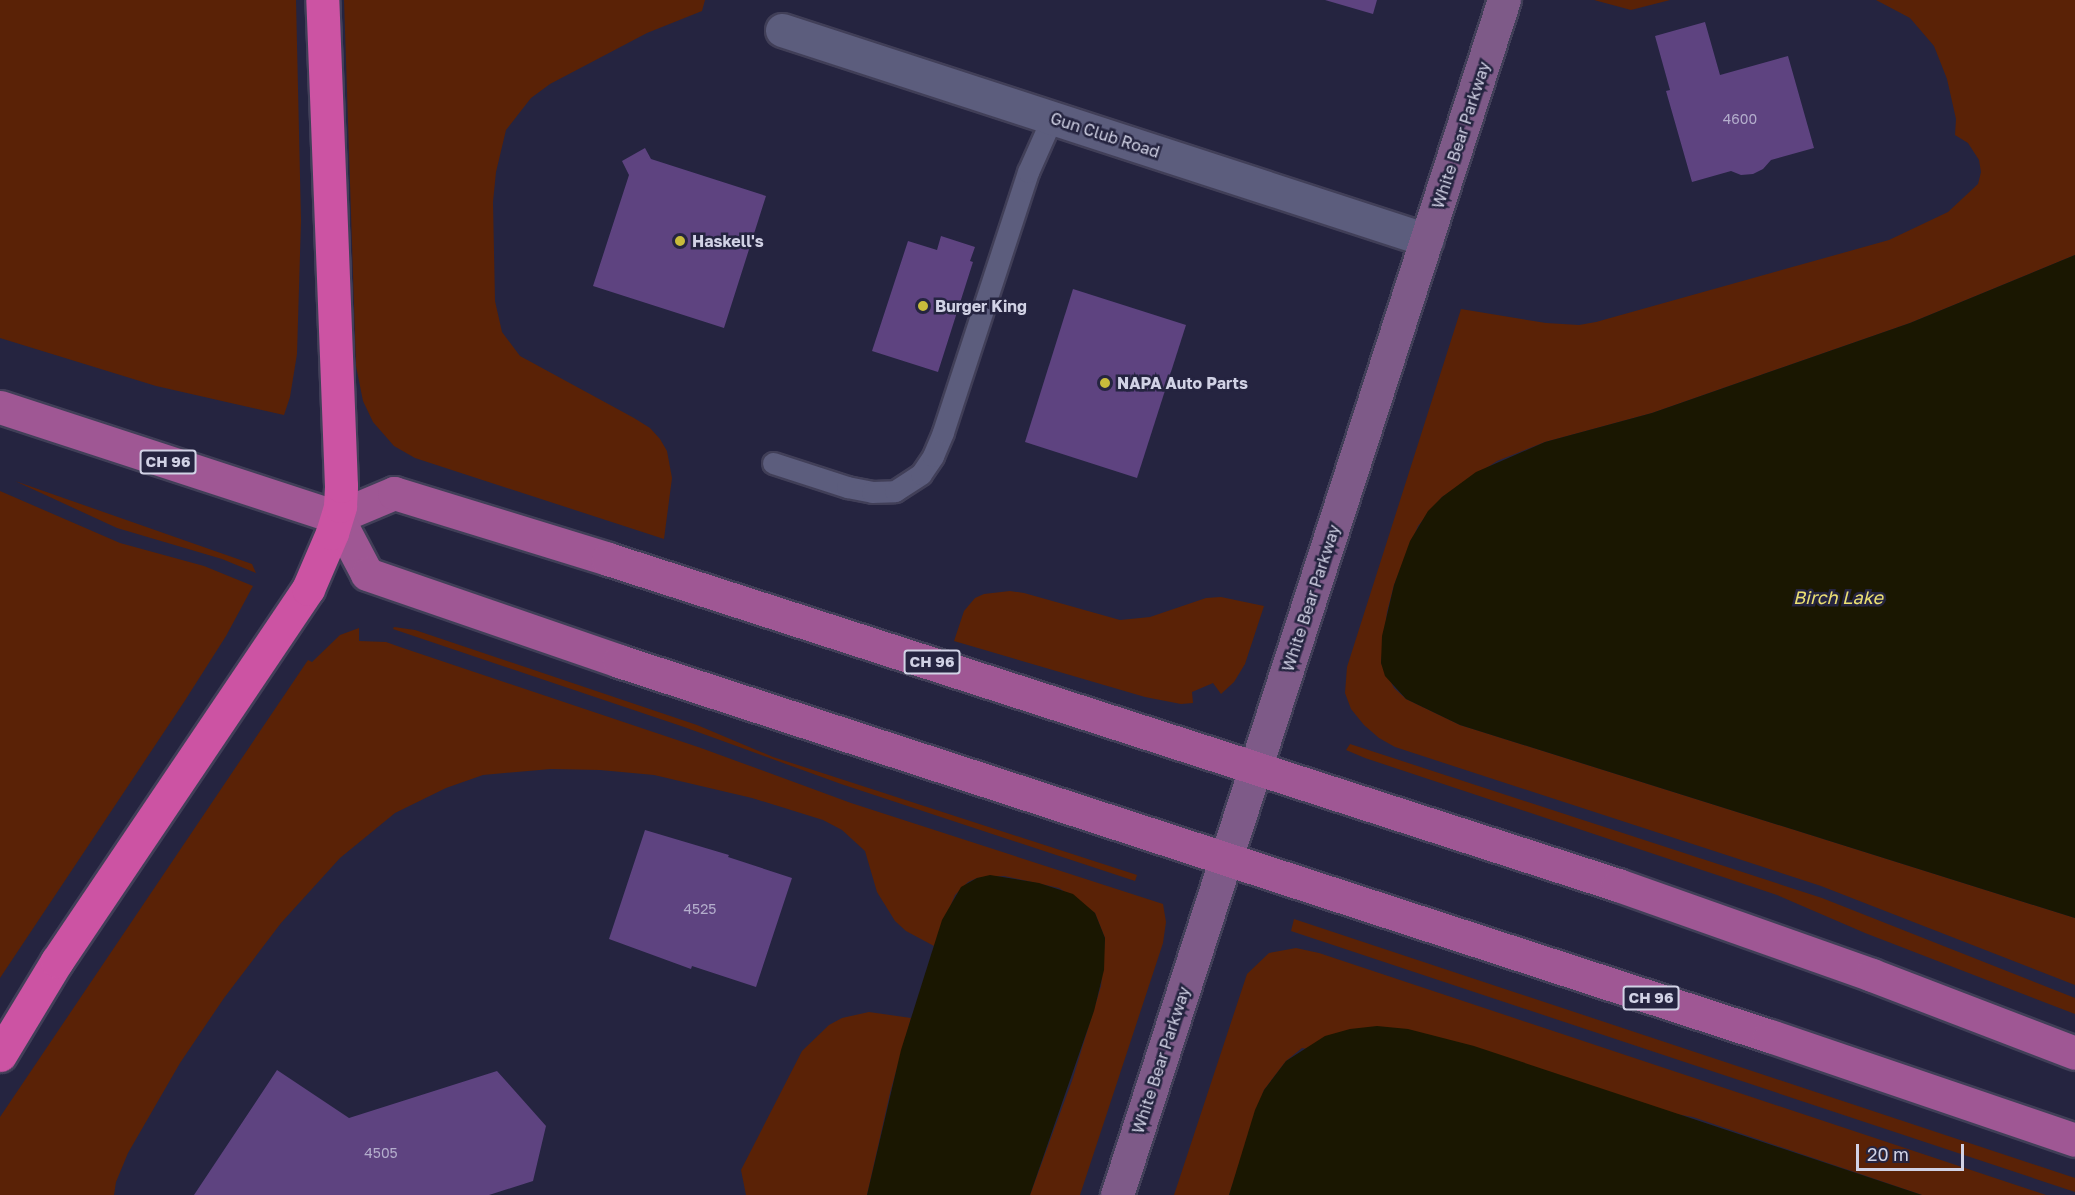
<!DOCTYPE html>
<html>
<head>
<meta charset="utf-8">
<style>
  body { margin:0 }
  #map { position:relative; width:2075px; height:1195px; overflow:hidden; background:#252440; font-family:"Golos Text",sans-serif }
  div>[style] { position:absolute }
  .green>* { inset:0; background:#5a2206 }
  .water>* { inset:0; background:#1a1701 }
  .building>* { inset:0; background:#5e4380 }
  .roads { filter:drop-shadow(2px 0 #413f58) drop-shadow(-2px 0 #413f58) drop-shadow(0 2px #413f58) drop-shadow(0 -2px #413f58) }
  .lane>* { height:21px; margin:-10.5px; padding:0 10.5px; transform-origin:10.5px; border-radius:10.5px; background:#5c5d7d }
  .street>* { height:33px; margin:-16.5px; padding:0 16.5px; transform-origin:16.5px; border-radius:16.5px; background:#5c5d7d }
  .secondary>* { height:33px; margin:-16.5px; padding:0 16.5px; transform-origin:16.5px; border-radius:16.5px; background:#7e5a88 }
  .primary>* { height:33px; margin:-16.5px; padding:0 16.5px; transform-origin:16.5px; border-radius:16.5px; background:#9f5794 }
  .highway>* { height:33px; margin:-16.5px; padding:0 16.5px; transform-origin:16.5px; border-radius:16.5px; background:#cc53a3 }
  .dots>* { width:16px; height:16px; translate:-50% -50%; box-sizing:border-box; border:3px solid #252440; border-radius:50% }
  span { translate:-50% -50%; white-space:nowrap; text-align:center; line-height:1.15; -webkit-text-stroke:5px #252440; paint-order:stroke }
  .number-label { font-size:14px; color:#b4aecc }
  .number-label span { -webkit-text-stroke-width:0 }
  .shield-label span { padding:2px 4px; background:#252440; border:2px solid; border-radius:4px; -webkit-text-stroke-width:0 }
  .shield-label { font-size:15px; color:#d1d2e5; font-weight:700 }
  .street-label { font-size:16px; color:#d1d2e5 }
  .poi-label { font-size:16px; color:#d1d2e5; font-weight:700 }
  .left { translate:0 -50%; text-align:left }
  .water-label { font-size:18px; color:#ece073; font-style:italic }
  .scale { position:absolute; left:1856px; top:1144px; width:108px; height:27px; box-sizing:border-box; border:3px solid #d1d2e5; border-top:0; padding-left:8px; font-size:18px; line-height:21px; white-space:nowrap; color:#d1d2e5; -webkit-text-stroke:4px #252440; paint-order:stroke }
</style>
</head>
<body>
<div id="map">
  <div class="green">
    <div style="clip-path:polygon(0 0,296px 0,301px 221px,297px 354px,290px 397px,284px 415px,156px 386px,0 338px)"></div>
    <div style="clip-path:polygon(344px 0,705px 0,702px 11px,647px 33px,550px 84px,531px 98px,506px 130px,496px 172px,493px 202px,495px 301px,502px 332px,520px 356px,634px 418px,650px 428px,660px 439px,667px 451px,672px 478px,664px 539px,415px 458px,394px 446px,373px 422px,363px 401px,356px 366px)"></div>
    <div style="clip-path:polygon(1594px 0,1670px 0,1631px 10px)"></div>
    <div style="clip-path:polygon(1876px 0,2075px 0,2075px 255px,1910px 323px,1652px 413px,1545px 442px,1497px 461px,1442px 497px,1418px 526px,1394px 585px,1387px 612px,1381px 663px,1394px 688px,1406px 699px,1460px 725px,2075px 918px,2075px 985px,1821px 886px,1395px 747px,1379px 738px,1364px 725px,1351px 709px,1345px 693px,1347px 667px,1461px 309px,1546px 323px,1579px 325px,1596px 322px,1889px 240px,1948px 212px,1978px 184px,1981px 172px,1979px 160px,1968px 143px,1955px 135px,1956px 119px,1947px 79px,1934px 46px,1910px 18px)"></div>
    <div style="clip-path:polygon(15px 481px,252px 564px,256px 573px,222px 559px,117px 528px)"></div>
    <div style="clip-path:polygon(0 491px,120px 543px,204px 566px,253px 586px,226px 636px,184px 702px,0 978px)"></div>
    <div style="clip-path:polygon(1010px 591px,1024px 593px,1120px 620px,1150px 617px,1206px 598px,1221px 597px,1264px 606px,1245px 664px,1234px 682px,1221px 694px,1213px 683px,1192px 692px,1193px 703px,1181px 704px,1145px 697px,954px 641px,964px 611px,975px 598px,984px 594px)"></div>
    <div style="clip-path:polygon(394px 627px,415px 630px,697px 725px,773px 757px,1137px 875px,1135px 881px,841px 784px,684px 727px,393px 629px)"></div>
    <div style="clip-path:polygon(359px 628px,359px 641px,386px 642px,400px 647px,701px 748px,851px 803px,1163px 904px,1166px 922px,1163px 943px,1080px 1195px,1030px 1195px,1073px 1078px,1101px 986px,1105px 938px,1095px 913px,1059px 888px,1004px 876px,977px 878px,968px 882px,955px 895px,934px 946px,906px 931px,895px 921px,877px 892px,865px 851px,842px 830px,823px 820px,752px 798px,654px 775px,600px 770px,551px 769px,483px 775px,446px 788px,395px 813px,340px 858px,281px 923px,224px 998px,180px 1063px,128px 1153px,116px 1182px,114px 1195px,0 1195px,0 1117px,308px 660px,312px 662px,340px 635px)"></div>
    <div style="clip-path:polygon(1350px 744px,1822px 898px,2075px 998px,2075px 1014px,1865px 933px,1777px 895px,1365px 758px,1346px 750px)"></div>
    <div style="clip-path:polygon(1294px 919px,2075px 1178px,2075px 1192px,1291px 931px)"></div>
    <div style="clip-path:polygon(1296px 948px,1319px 953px,2046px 1195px,1922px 1195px,1693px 1117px,1302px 1048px,1286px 1061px,1264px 1090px,1229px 1195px,1174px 1195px,1247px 974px,1269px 953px)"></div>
    <div style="clip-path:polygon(869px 1012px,911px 1018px,890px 1093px,867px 1195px,746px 1195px,741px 1170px,802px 1051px,829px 1025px,842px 1018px)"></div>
  </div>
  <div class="water">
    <div style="clip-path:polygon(2075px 255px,2075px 918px,1460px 725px,1406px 699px,1385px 676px,1381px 663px,1382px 636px,1394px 585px,1410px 541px,1428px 511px,1442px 497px,1476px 472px,1545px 442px,1652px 413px,1910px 323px)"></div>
    <div style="clip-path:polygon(990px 875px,1039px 883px,1073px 894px,1095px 913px,1105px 938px,1104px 970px,1094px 1011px,1030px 1195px,867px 1195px,901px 1050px,942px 920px,961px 887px,977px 878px)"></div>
    <div style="clip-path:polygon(1377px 1026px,1408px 1029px,1474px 1046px,1922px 1195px,1229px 1195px,1255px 1110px,1264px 1090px,1286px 1061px,1325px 1036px,1350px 1029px)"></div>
  </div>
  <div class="building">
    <div style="clip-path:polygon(1325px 0,1377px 0,1373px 14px)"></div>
    <div style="clip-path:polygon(1705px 22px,1720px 75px,1788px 56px,1814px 148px,1771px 160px,1763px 169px,1753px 174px,1741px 175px,1731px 171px,1692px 182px,1666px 91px,1670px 90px,1655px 36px)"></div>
    <div style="clip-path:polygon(645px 148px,651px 159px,766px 196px,724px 328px,593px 286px,629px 175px,622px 161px)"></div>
    <div style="clip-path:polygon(941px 236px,975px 247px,970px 261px,973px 262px,938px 372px,872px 351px,908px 241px,937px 250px)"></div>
    <div style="clip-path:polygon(1073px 289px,1186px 325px,1137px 478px,1025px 442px)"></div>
    <div style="clip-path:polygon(645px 830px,729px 855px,728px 857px,792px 878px,756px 987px,692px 966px,691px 969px,609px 939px)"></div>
    <div style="clip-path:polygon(277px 1070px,349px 1118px,497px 1071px,546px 1126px,533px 1181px,489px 1195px,194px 1195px)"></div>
  </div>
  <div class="roads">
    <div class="lane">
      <div style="left:773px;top:463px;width:78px;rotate:18deg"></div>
      <div style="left:847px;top:487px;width:25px;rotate:11deg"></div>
      <div style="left:872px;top:492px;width:23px;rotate:-2deg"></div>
      <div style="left:895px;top:491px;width:31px;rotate:-33deg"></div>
      <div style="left:921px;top:474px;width:22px;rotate:-56deg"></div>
      <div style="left:933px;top:456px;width:26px;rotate:-67deg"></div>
      <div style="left:943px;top:432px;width:274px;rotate:-71.9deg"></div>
      <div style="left:1028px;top:172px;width:59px;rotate:-66deg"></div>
    </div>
    <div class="street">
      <div style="left:782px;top:30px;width:678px;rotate:18.03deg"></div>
    </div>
    <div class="secondary">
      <div style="left:1117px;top:1195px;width:1256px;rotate:-72.06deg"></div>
    </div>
    <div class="primary">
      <div style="left:0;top:407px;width:354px;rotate:18.1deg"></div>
      <div style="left:337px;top:517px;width:62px;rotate:-22.8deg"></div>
      <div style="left:394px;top:493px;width:224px;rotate:17.1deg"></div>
      <div style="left:608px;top:559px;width:1061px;rotate:17.89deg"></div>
      <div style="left:1618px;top:885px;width:269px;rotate:19.5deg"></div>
      <div style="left:1872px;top:975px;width:217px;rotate:21deg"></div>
      <div style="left:337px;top:517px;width:64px;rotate:62.2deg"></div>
      <div style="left:367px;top:574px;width:267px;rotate:19deg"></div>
      <div style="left:619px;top:661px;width:1211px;rotate:18.05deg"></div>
      <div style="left:1770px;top:1036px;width:322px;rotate:18.8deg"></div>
    </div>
    <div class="highway">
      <div style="left:0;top:1055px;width:110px;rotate:-58.8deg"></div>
      <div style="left:57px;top:961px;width:449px;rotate:-56deg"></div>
      <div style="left:308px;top:589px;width:61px;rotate:-66.8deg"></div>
      <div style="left:332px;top:533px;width:28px;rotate:-73deg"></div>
      <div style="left:340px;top:506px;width:20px;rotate:-87deg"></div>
      <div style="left:341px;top:486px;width:486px;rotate:-92.2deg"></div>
    </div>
  </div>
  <div class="dots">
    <div style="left:680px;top:241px;background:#c8bb3b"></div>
    <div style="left:923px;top:306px;background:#c8bb3b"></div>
    <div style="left:1105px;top:383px;background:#c8bb3b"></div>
  </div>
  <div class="number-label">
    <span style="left:1740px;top:119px">4600</span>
    <span style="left:700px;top:909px">4525</span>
    <span style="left:381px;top:1153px">4505</span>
  </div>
  <div class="shield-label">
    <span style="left:168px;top:462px">CH 96</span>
    <span style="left:932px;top:662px">CH 96</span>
    <span style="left:1651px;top:998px">CH 96</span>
  </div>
  <div class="street-label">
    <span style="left:1105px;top:135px;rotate:18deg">Gun Club Road</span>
    <span style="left:1461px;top:135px;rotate:-72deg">White Bear Parkway</span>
    <span style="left:1311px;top:598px;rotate:-72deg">White Bear Parkway</span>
    <span style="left:1161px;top:1060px;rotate:-72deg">White Bear Parkway</span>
  </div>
  <div class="poi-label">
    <span class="left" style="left:692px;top:241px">Haskell's</span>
    <span class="left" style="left:935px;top:306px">Burger King</span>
    <span class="left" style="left:1117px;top:383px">NAPA Auto Parts</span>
  </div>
  <div class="water-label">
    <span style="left:1838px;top:597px">Birch Lake</span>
  </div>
  <div class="scale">20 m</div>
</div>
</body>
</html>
